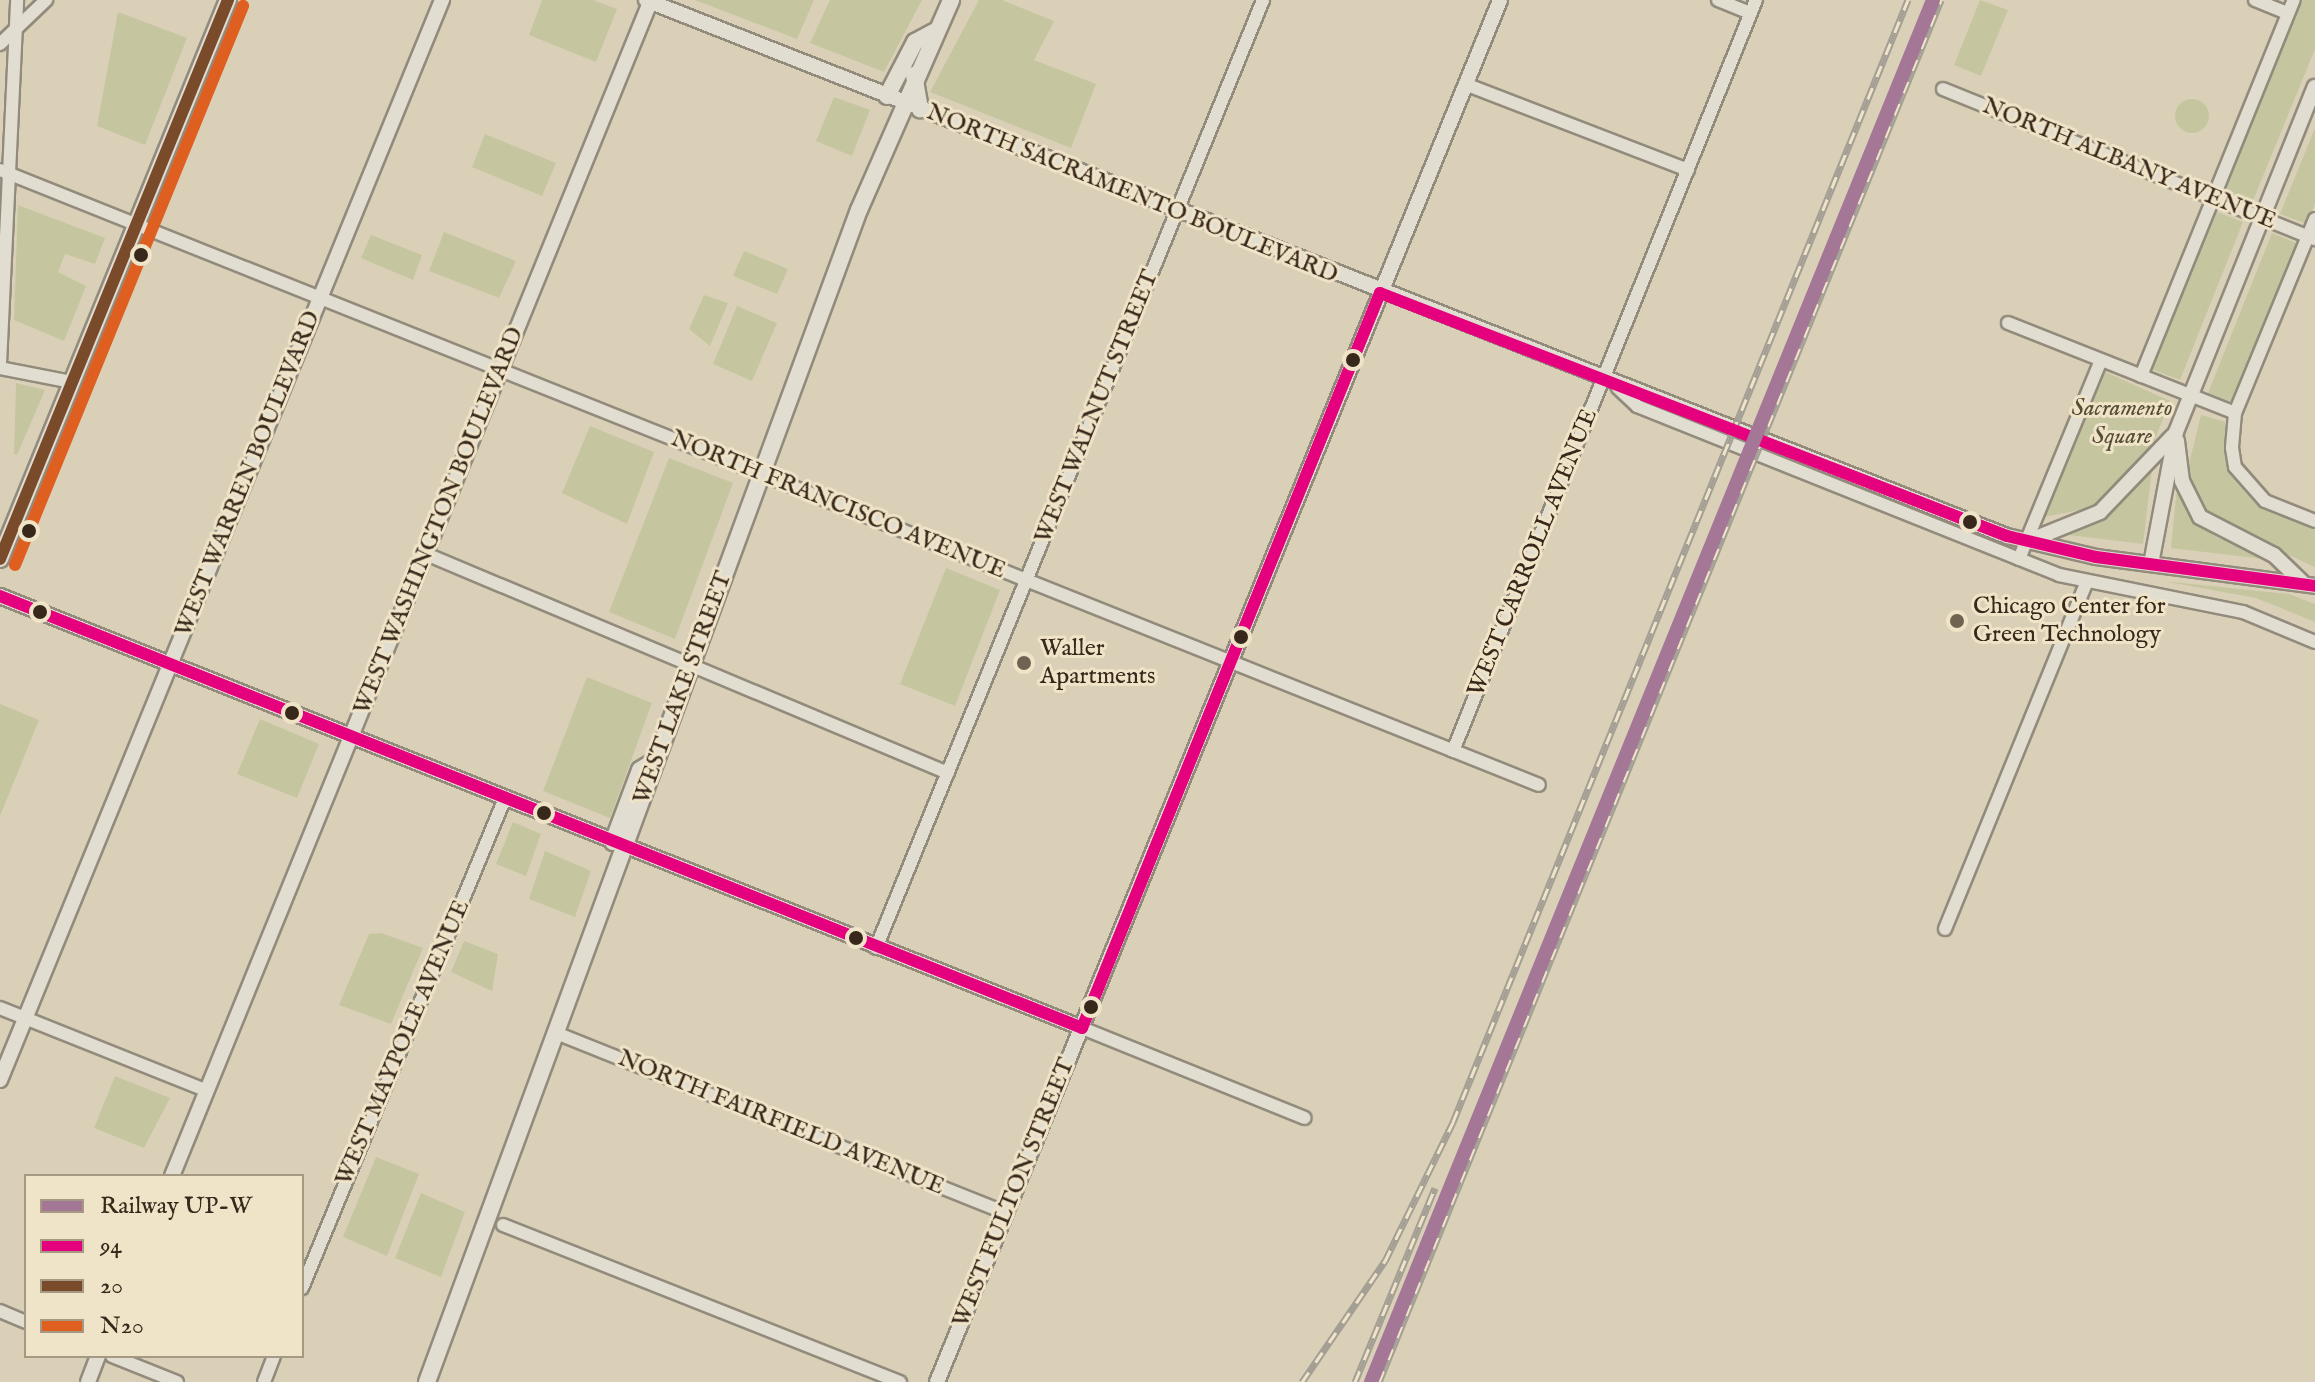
<!DOCTYPE html>
<html>
<head>
<meta charset="utf-8">
<style>
  body { margin:0 }
  #map { position:relative; width:2315px; height:1382px; overflow:hidden; background:#dad0b8; font-family:"IM FELL English",serif }
  div>[style] { position:absolute }
  .green>* { inset:0; background:#c5c69f }
  .round { border-radius:50% }
  .roads { filter:drop-shadow(2px 0 #928b7c) drop-shadow(-2px 0 #928b7c) drop-shadow(0 2px #928b7c) drop-shadow(0 -2px #928b7c) }
  .minor>* { height:12px; margin:-6px; padding:0 6px; transform-origin:6px; border-radius:6px; background:#e2ddd1 }
  .tertiary>* { height:14px; margin:-7px; padding:0 7px; transform-origin:7px; border-radius:7px; background:#e2ddd1 }
  .secondary>* { height:16px; margin:-8px; padding:0 8px; transform-origin:8px; border-radius:8px; background:#e2ddd1 }
  .rail>* { height:7px; margin-top:-3.5px; transform-origin:0; background:repeating-linear-gradient(90deg,#f0e4c8 0 12px,#a49f94 0 24px); box-sizing:border-box; border-block:2px solid #a49f94 }
  .bus-1>* { height:12px; margin:-6px; padding:0 6px; transform-origin:6px; border-radius:6px; background:#e5007d }
  .bus-2>* { height:12px; margin:-6px; padding:0 6px; transform-origin:6px; border-radius:6px; background:#7a4b2a }
  .bus-3>* { height:12px; margin:-6px; padding:0 6px; transform-origin:6px; border-radius:6px; background:#df5f21 }
  .rail-1>* { height:14px; margin:-7px; padding:0 7px; transform-origin:7px; border-radius:7px; background:#a47796 }
  .dots>* { width:22px; height:22px; translate:-50% -50%; box-sizing:border-box; border:4px solid #f0e4c8; border-radius:50% }
  span { translate:-50% -50%; white-space:nowrap; text-align:center; line-height:1.15; -webkit-text-stroke:6px #f0e4c8; paint-order:stroke }
  .street-label { font-size:24px; color:#37281b }
  .park-label { font-size:24px; color:#564e37; font-style:italic }
  .poi-label { font-size:24px; color:#37281b }
  .left { translate:0 -50%; text-align:left }
  .legend { position:absolute; left:24px; top:1174px; width:280px; height:184px; box-sizing:border-box; background:#f0e4c8; border:2px solid #a69983; margin:0; padding:10px 14px; list-style:none; font-size:24px; color:#37281b }
  .legend li { display:flex; align-items:center; gap:16px; height:40px }
  .legend b { width:40px; border:2px solid #a69983 }
</style>
</head>
<body>
<div id="map">
  <div class="green">
    <div style="clip-path:polygon(542px 0,593px 0,617px 9px,596px 62px,529px 35px)"></div>
    <div style="clip-path:polygon(695px 0,814px 0,797px 39px)"></div>
    <div style="clip-path:polygon(830px 0,922px 0,884px 72px,810px 43px)"></div>
    <div style="clip-path:polygon(979px 0,1002px 0,1054px 21px,1034px 60px,1096px 84px,1071px 148px,930px 92px)"></div>
    <div style="clip-path:polygon(1980px 0,2008px 10px,1981px 76px,1954px 65px)"></div>
    <div style="clip-path:polygon(2303px 0,2315px 0,2315px 49px,2252px 203px,2224px 192px)"></div>
    <div style="clip-path:polygon(118px 12px,187px 38px,145px 145px,97px 126px)"></div>
    <div style="clip-path:polygon(834px 97px,870px 110px,852px 156px,816px 141px)"></div>
    <div class="round" style="left:2175px;top:99px;width:34px;height:34px"></div>
    <div style="clip-path:polygon(2315px 128px,2315px 204px,2307px 224px,2280px 214px)"></div>
    <div style="clip-path:polygon(485px 134px,556px 163px,542px 196px,472px 167px)"></div>
    <div style="clip-path:polygon(18px 205px,105px 238px,95px 264px,65px 254px,58px 272px,86px 286px,64px 341px,14px 320px)"></div>
    <div style="clip-path:polygon(2214px 211px,2243px 222px,2180px 380px,2151px 369px)"></div>
    <div style="clip-path:polygon(444px 232px,516px 261px,499px 298px,429px 271px)"></div>
    <div style="clip-path:polygon(2272px 233px,2299px 244px,2234px 403px,2208px 393px)"></div>
    <div style="clip-path:polygon(371px 235px,422px 255px,413px 280px,361px 258px)"></div>
    <div style="clip-path:polygon(744px 251px,788px 269px,777px 294px,733px 276px)"></div>
    <div style="clip-path:polygon(704px 295px,728px 303px,710px 346px,689px 329px)"></div>
    <div style="clip-path:polygon(737px 306px,777px 323px,752px 381px,713px 364px)"></div>
    <div style="clip-path:polygon(2103px 371px,2170px 401px,2155px 439px,2140px 466px,2095px 507px,2044px 517px)"></div>
    <div style="clip-path:polygon(16px 383px,45px 390px,17px 455px,14px 454px)"></div>
    <div style="clip-path:polygon(2201px 415px,2225px 422px,2230px 475px,2257px 506px,2315px 530px,2315px 567px,2218px 523px,2198px 504px,2187px 472px)"></div>
    <div style="clip-path:polygon(590px 426px,654px 452px,627px 524px,562px 493px)"></div>
    <div style="clip-path:polygon(669px 458px,733px 483px,675px 639px,609px 612px)"></div>
    <div style="clip-path:polygon(2152px 469px,2143px 544px,2069px 535px,2109px 513px)"></div>
    <div style="clip-path:polygon(2177px 487px,2196px 521px,2216px 537px,2272px 560px,2171px 548px)"></div>
    <div style="clip-path:polygon(946px 568px,1000px 590px,955px 706px,900px 684px)"></div>
    <div style="clip-path:polygon(2163px 581px,2289px 594px,2315px 604px,2315px 622px,2256px 598px)"></div>
    <div style="clip-path:polygon(587px 677px,652px 703px,610px 818px,543px 791px)"></div>
    <div style="clip-path:polygon(0 704px,39px 720px,0 816px)"></div>
    <div style="clip-path:polygon(260px 719px,319px 744px,297px 798px,237px 774px)"></div>
    <div style="clip-path:polygon(513px 822px,541px 834px,526px 876px,496px 864px)"></div>
    <div style="clip-path:polygon(545px 851px,591px 871px,575px 917px,529px 899px)"></div>
    <div style="clip-path:polygon(381px 933px,423px 948px,391px 1024px,339px 1005px,369px 934px)"></div>
    <div style="clip-path:polygon(464px 941px,498px 954px,492px 991px,451px 972px)"></div>
    <div style="clip-path:polygon(115px 1076px,170px 1098px,144px 1148px,94px 1128px)"></div>
    <div style="clip-path:polygon(376px 1157px,419px 1174px,387px 1256px,343px 1237px)"></div>
    <div style="clip-path:polygon(421px 1193px,465px 1212px,441px 1277px,395px 1258px)"></div>
  </div>
  <div class="roads">
    <div class="minor">
      <div style="left:1718px;top:0;width:35px;rotate:22deg"></div>
      <div style="left:2255px;top:0;width:35px;rotate:22deg"></div>
      <div style="left:0;top:44px;width:64px;rotate:-43.7deg"></div>
      <div style="left:1465px;top:84px;width:239px;rotate:21.1deg"></div>
      <div style="left:1943px;top:89px;width:401px;rotate:22deg"></div>
      <div style="left:0;top:170px;width:1657px;rotate:21.78deg"></div>
      <div style="left:2315px;top:219px;width:210px;rotate:112.4deg"></div>
      <div style="left:2235px;top:413px;width:35px;rotate:95deg"></div>
      <div style="left:2232px;top:448px;width:19px;rotate:81deg"></div>
      <div style="left:2235px;top:467px;width:45px;rotate:48.6deg"></div>
      <div style="left:2265px;top:501px;width:54px;rotate:21.8deg"></div>
      <div style="left:2008px;top:323px;width:244px;rotate:21.6deg"></div>
      <div style="left:0;top:364px;width:364px;rotate:-87.3deg"></div>
      <div style="left:0;top:368px;width:73px;rotate:11deg"></div>
      <div style="left:2141px;top:376px;width:406px;rotate:-67.9deg"></div>
      <div style="left:1618px;top:388px;width:26px;rotate:43deg"></div>
      <div style="left:1637px;top:406px;width:455px;rotate:21.8deg"></div>
      <div style="left:2059px;top:575px;width:188px;rotate:11.4deg"></div>
      <div style="left:2243px;top:612px;width:78px;rotate:22.6deg"></div>
      <div style="left:426px;top:554px;width:566px;rotate:22.76deg"></div>
      <div style="left:2019px;top:559px;width:215px;rotate:-67.6deg"></div>
      <div style="left:1453px;top:751px;width:810px;rotate:-68.03deg"></div>
      <div style="left:1945px;top:929px;width:374px;rotate:-67.8deg"></div>
      <div style="left:876px;top:948px;width:1024px;rotate:-67.79deg"></div>
      <div style="left:0;top:1008px;width:223px;rotate:21.8deg"></div>
      <div style="left:1082px;top:1028px;width:240px;rotate:22deg"></div>
      <div style="left:556px;top:1033px;width:485px;rotate:21.8deg"></div>
      <div style="left:503px;top:1225px;width:427px;rotate:21.6deg"></div>
      <div style="left:302px;top:1288px;width:530px;rotate:-67.5deg"></div>
      <div style="left:0;top:1311px;width:28px;rotate:23deg"></div>
      <div style="left:112px;top:1356px;width:70px;rotate:21.8deg"></div>
      <div style="left:264px;top:1382px;width:28px;rotate:-69deg"></div>
    </div>
    <div class="tertiary">
      <div style="left:646px;top:0;width:1463px;rotate:21.5deg"></div>
      <div style="left:2007px;top:536px;width:91px;rotate:13.3deg"></div>
      <div style="left:2096px;top:557px;width:221px;rotate:7.5deg"></div>
      <div style="left:2177px;top:441px;width:40px;rotate:82.9deg"></div>
      <div style="left:2182px;top:481px;width:40px;rotate:63.4deg"></div>
      <div style="left:2200px;top:517px;width:83px;rotate:27.2deg"></div>
      <div style="left:2274px;top:555px;width:39px;rotate:44deg"></div>
      <div style="left:2026px;top:542px;width:80px;rotate:-22.1deg"></div>
      <div style="left:2100px;top:512px;width:105px;rotate:-46.2deg"></div>
      <div style="left:2151px;top:564px;width:134px;rotate:-79.3deg"></div>
      <div style="left:2176px;top:432px;width:372px;rotate:-68.1deg"></div>
      <div style="left:0;top:596px;width:1165px;rotate:21.76deg"></div>
      <div style="left:0;top:1080px;width:1167px;rotate:-67.74deg"></div>
      <div style="left:172px;top:1176px;width:1270px;rotate:-67.84deg"></div>
      <div style="left:88px;top:1382px;width:28px;rotate:-69deg"></div>
      <div style="left:937px;top:1382px;width:1492px;rotate:-67.83deg"></div>
    </div>
    <div class="secondary">
      <div style="left:914px;top:75px;width:35px;rotate:80deg"></div>
      <div style="left:887px;top:96px;width:61px;rotate:-62.6deg"></div>
      <div style="left:915px;top:42px;width:21px;rotate:-28deg"></div>
      <div style="left:0;top:559px;width:604px;rotate:-67.81deg"></div>
      <div style="left:613px;top:842px;width:77px;rotate:-69.4deg"></div>
      <div style="left:640px;top:770px;width:19px;rotate:-32deg"></div>
      <div style="left:427px;top:1382px;width:1249px;rotate:-69.77deg"></div>
      <div style="left:859px;top:210px;width:229px;rotate:-66.3deg"></div>
    </div>
  </div>
  <div class="rail">
    <div style="left:1302px;top:1382px;width:147px;rotate:-55.6deg"></div>
    <div style="left:1385px;top:1261px;width:155px;rotate:-63.9deg"></div>
    <div style="left:1453px;top:1122px;width:1211px;rotate:-67.93deg"></div>
    <div style="left:1355px;top:1382px;width:210px;rotate:-67.6deg"></div>
    <div style="left:1379px;top:1382px;width:1492px;rotate:-67.87deg"></div>
  </div>
  <div class="bus-1">
    <div style="left:1380px;top:293px;width:672px;rotate:21.18deg"></div>
    <div style="left:2007px;top:536px;width:91px;rotate:13.3deg"></div>
    <div style="left:2096px;top:557px;width:221px;rotate:7.5deg"></div>
    <div style="left:0;top:596px;width:1165px;rotate:21.76deg"></div>
    <div style="left:1082px;top:1028px;width:793px;rotate:-67.93deg"></div>
  </div>
  <div class="bus-2">
    <div style="left:0;top:559px;width:604px;rotate:-67.81deg"></div>
  </div>
  <div class="bus-3">
    <div style="left:15px;top:565px;width:604px;rotate:-67.81deg"></div>
  </div>
  <div class="rail-1">
    <div style="left:1371px;top:1382px;width:1492px;rotate:-67.87deg"></div>
  </div>
  <div class="dots">
    <div style="left:141px;top:255px;background:#37281b"></div>
    <div style="left:1353px;top:360px;background:#37281b"></div>
    <div style="left:1970px;top:522px;background:#37281b"></div>
    <div style="left:29px;top:531px;background:#37281b"></div>
    <div style="left:40px;top:612px;background:#37281b"></div>
    <div style="left:1957px;top:621px;background:#706352"></div>
    <div style="left:1241px;top:637px;background:#37281b"></div>
    <div style="left:1024px;top:663px;background:#706352"></div>
    <div style="left:292px;top:713px;background:#37281b"></div>
    <div style="left:544px;top:813px;background:#37281b"></div>
    <div style="left:856px;top:938px;background:#37281b"></div>
    <div style="left:1091px;top:1007px;background:#37281b"></div>
  </div>
  <div class="street-label">
    <span style="left:2129px;top:164px;rotate:22deg">NORTH ALBANY AVENUE</span>
    <span style="left:1132px;top:194px;rotate:22deg">NORTH SACRAMENTO BOULEVARD</span>
    <span style="left:1097px;top:407px;rotate:-68deg">WEST WALNUT STREET</span>
    <span style="left:248px;top:474px;rotate:-68deg">WEST WARREN BOULEVARD</span>
    <span style="left:838px;top:505px;rotate:22deg">NORTH FRANCISCO AVENUE</span>
    <span style="left:439px;top:521px;rotate:-68deg">WEST WASHINGTON BOULEVARD</span>
    <span style="left:1533px;top:553px;rotate:-68deg">WEST CARROLL AVENUE</span>
    <span style="left:683px;top:688px;rotate:-70deg">WEST LAKE STREET</span>
    <span style="left:403px;top:1043px;rotate:-67deg">WEST MAYPOLE AVENUE</span>
    <span style="left:781px;top:1123px;rotate:22deg">NORTH FAIRFIELD AVENUE</span>
    <span style="left:1014px;top:1193px;rotate:-68deg">WEST FULTON STREET</span>
  </div>
  <div class="park-label">
    <span style="left:2122px;top:423px">Sacramento<br>Square</span>
  </div>
  <div class="poi-label">
    <span class="left" style="left:1973px;top:621px">Chicago Center for<br>Green Technology</span>
    <span class="left" style="left:1040px;top:663px">Waller<br>Apartments</span>
  </div>
  <ul class="legend">
  <li><b style="height:10px;background:#a47796"></b>Railway UP-W</li>
  <li><b style="height:10px;background:#e5007d"></b>94</li>
  <li><b style="height:10px;background:#7a4b2a"></b>20</li>
  <li><b style="height:10px;background:#df5f21"></b>N20</li>
  </ul>
</div>
</body>
</html>
